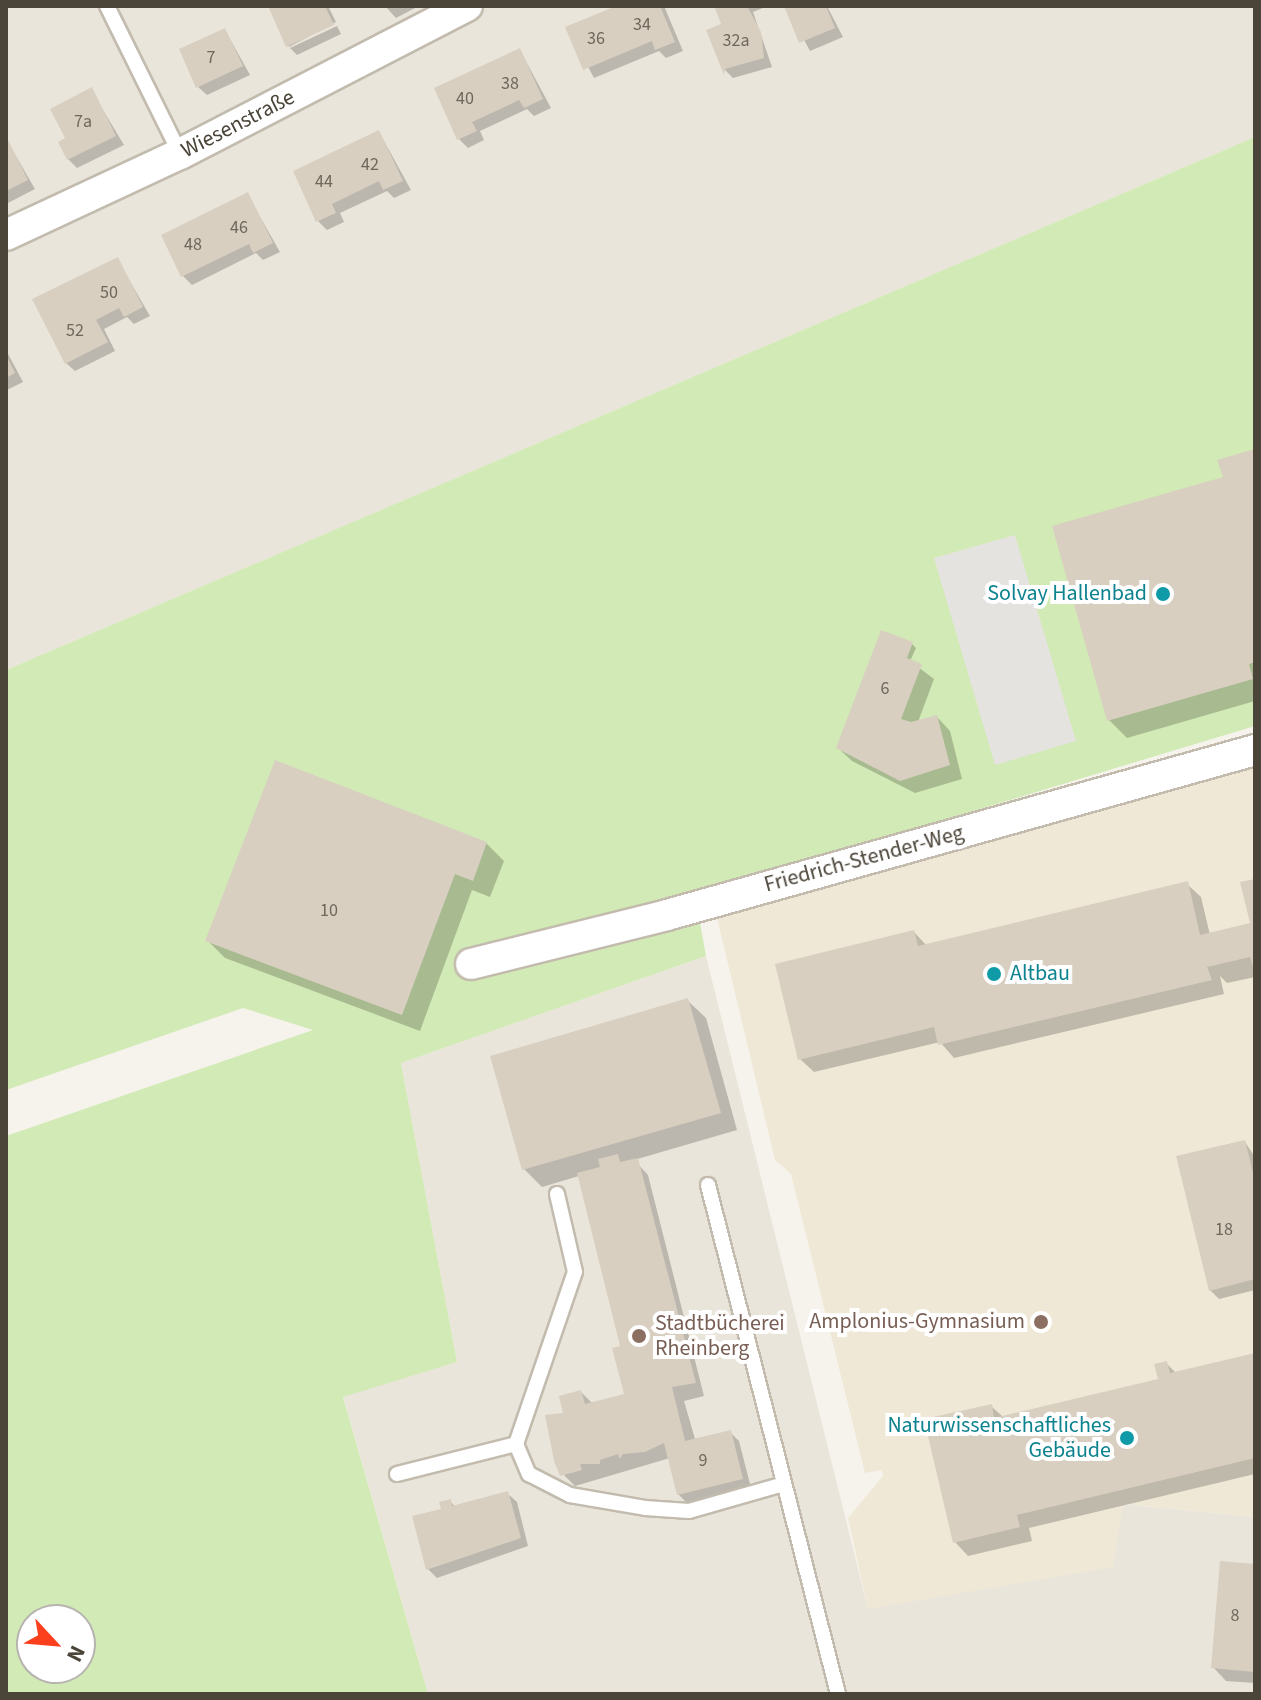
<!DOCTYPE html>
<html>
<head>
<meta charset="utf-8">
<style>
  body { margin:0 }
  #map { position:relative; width:1261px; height:1700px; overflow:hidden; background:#f6f3ec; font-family:"Source Sans 3",sans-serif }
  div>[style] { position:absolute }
  .residential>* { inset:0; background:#eae5da }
  .education>* { inset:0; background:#efe8d6 }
  .green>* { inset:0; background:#d2eab5 }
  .parking>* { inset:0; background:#e5e3e0 }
  .shadow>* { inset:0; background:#0003 }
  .building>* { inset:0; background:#d8cfc1 }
  .roads { filter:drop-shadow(2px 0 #c2bbae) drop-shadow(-2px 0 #c2bbae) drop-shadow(0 2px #c2bbae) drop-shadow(0 -2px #c2bbae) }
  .lane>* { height:14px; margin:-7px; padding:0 7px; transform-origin:7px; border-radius:7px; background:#fff }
  .street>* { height:30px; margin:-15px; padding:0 15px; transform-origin:15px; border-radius:15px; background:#fff }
  .dots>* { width:22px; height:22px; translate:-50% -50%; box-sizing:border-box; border:4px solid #fff; border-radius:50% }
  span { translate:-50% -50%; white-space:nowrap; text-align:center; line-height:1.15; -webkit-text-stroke:8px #fff; paint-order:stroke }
  .number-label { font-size:18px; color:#6e675b }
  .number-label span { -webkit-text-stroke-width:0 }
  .street-label { font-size:22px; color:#4b4439 }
  .culture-label { font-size:22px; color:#0d838f }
  .right { translate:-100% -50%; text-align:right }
  .left { translate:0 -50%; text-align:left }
  .education-label { font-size:22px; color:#785e54 }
  .frame { position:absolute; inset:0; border:8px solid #4b4439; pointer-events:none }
  .north { position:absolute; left:16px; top:1604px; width:80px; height:80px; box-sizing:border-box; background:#fff; border:2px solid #b7b4b0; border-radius:50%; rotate:116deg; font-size:22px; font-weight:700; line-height:32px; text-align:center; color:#4b4439 }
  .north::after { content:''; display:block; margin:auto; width:28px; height:36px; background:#fc3f1d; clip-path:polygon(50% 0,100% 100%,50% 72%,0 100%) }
</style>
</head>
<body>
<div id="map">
  <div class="residential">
    <div style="clip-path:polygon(6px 6px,1255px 6px,1255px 137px,6px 670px)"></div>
    <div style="clip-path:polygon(706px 956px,868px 1609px,1122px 1504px,1255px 1517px,1255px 1694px,428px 1694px,343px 1396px,457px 1362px,401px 1063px)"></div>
  </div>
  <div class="education">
    <div style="clip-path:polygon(1255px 765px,1255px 1517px,1123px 1504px,1113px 1567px,868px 1609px,848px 1518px,883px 1476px,882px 1470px,865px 1473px,791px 1174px,775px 1160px,717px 918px)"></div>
  </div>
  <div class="green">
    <div style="clip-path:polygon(evenodd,1255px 137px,1255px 726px,695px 895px,706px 956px,401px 1063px,457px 1362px,343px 1397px,428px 1694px,6px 1694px,6px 1136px,313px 1030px,243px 1008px,6px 1090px,6px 670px,1255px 137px,32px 1620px,80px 1620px,80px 1668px,32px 1668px,32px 1620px)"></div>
  </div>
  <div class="parking">
    <div style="clip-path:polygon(1015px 535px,1076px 741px,995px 765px,934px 558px)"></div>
  </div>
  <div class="shadow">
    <div style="clip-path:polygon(270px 6px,328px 6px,336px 22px,289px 47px)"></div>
    <div style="clip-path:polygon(385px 6px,419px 6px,396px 18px)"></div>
    <div style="clip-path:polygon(620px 6px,664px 6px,683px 51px,666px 58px,659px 51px,594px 78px,568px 28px)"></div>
    <div style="clip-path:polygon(716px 6px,768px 6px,753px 12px,772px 67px,733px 78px,724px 69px,723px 25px)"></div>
    <div style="clip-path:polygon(786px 6px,827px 6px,843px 37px,810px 51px)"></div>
    <div style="clip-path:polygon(337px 26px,341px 34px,297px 55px,290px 48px)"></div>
    <div style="clip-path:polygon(225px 30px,250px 75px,207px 95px,198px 87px)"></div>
    <div style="clip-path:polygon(520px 50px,551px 108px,534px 116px,527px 109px,480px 131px,484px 140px,468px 148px,459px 139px)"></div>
    <div style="clip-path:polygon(91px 90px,124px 145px,77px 168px,68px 159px,68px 138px)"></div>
    <div style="clip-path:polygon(379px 132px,411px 190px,394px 198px,387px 191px,340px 213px,344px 222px,327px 230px,318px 221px)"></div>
    <div style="clip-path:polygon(6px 139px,35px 189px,6px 204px)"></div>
    <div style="clip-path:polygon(247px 194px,280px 252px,263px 260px,256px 253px,192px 285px,183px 276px)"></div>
    <div style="clip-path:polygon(117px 259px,150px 316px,134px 324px,127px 317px,104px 329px,115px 351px,75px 371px,66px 363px)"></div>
    <div style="clip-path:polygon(6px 350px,23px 382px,7px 390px,6px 390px)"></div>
    <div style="clip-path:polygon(1255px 451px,1255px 701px,1127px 738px,1109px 720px,1225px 479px)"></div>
    <div style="clip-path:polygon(912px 644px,916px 648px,910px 661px,934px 679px,918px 722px,937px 717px,950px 731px,962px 779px,915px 793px,852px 761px,838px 748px)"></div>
    <div style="clip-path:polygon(486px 843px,504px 861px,490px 897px,472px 890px,420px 1031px,225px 958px,207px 940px)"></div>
    <div style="clip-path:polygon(1255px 881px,1255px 977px,1227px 983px,1220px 976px,1224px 994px,954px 1058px,940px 1042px,814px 1072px,800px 1059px,914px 932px,927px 946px,1187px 884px,1201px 897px,1210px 935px,1253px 924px)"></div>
    <div style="clip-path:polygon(688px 1001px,706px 1018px,737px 1130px,634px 1160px,648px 1175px,704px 1396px,684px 1401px,695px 1439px,730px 1432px,739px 1441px,751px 1488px,687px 1503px,678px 1494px,670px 1458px,575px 1486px,561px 1472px,566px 1414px,581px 1392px,593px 1404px,627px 1395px,622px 1347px,579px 1176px,542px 1187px,524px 1169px)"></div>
    <div style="clip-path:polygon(1245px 1142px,1255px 1157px,1255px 1290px,1219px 1299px,1210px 1290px)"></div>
    <div style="clip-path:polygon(1255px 1355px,1255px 1474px,1029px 1528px,1032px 1541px,968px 1556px,955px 1542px,991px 1406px,1003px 1417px,1160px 1380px,1166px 1363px,1177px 1374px)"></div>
    <div style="clip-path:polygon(508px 1494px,517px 1502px,528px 1546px,437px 1578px,428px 1569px,450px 1501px,456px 1508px)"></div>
    <div style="clip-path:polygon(1255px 1566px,1255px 1683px,1226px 1681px,1213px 1667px)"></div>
  </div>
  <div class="building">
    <div style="clip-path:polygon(268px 6px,325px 6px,334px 25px,286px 47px)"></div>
    <div style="clip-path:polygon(616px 6px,660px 6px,675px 42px,655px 50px,652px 41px,583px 70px,565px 27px)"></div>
    <div style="clip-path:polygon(714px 6px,747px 6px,761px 32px,764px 58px,725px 69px,724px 75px,706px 30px,721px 24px)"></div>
    <div style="clip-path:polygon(784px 6px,826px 6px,835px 28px,799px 43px)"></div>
    <div style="clip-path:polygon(225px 28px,243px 66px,196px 88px,179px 49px)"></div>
    <div style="clip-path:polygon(520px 48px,543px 99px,524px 108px,519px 100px,496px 111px,472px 122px,477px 131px,457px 140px,434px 88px)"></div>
    <div style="clip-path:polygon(92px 87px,116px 136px,67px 160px,58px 142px,65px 138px,50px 109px)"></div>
    <div style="clip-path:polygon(379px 130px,403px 181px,383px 190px,379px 181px,332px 204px,336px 213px,316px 222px,293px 171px)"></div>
    <div style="clip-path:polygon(6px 136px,28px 180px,6px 191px)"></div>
    <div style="clip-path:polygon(248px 192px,273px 243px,253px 253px,249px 244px,181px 277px,161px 235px)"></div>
    <div style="clip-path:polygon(118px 257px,143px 307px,124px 317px,119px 308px,96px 320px,108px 342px,65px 364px,32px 299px)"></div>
    <div style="clip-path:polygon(6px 355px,15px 373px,6px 378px)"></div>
    <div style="clip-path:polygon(1255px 449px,1255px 662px,1249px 664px,1253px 679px,1107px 721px,1052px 526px,1223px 477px,1217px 460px)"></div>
    <div style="clip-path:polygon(881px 630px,913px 642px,907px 658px,922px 664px,901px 719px,911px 722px,937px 715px,950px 765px,900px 781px,836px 748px)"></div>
    <div style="clip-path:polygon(275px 760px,487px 842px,473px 881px,455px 874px,402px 1015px,205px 941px)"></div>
    <div style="clip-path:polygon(1255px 879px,1255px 974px,1250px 957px,1207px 967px,1212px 980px,938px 1045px,934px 1027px,798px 1060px,775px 964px,914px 930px,918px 946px,1188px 881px,1200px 935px,1250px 923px,1240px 882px)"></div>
    <div style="clip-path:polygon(688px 998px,721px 1113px,522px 1170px,490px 1056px)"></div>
    <div style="clip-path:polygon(1245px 1140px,1255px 1181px,1255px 1279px,1209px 1291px,1176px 1156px)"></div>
    <div style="clip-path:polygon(618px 1154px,620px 1162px,638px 1158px,696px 1383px,672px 1387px,685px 1441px,731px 1430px,743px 1479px,677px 1495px,664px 1443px,645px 1452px,623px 1454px,620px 1459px,618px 1454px,600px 1460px,600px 1464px,580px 1464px,582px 1470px,560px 1476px,554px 1461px,545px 1415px,563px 1413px,559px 1396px,581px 1390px,585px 1404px,624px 1394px,612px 1348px,620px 1346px,577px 1173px,600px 1167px,598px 1159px)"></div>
    <div style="clip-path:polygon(1255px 1353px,1255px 1458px,1017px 1515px,1020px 1527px,953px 1543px,924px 1419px,992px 1404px,994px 1418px,1158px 1379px,1154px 1364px,1167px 1361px,1170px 1373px)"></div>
    <div style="clip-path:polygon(508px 1491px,521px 1538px,426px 1570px,412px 1516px,441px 1509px,439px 1502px,451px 1499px,452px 1506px)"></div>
    <div style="clip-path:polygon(1220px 1561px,1255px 1564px,1255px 1672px,1211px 1668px)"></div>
  </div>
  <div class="roads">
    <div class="lane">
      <div style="left:107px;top:6px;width:165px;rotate:63.7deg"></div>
      <div style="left:708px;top:1185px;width:525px;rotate:75.67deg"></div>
      <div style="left:516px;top:1444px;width:33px;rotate:67deg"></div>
      <div style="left:529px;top:1474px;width:46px;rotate:27.1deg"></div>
      <div style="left:570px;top:1495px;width:76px;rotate:9.8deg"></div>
      <div style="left:645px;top:1508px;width:44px;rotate:3.9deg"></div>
      <div style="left:689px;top:1511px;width:99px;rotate:-15.9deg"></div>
      <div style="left:397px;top:1474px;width:123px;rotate:-14.1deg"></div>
      <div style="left:516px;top:1444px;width:182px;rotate:-71.1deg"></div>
      <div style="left:575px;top:1272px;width:80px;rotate:-103deg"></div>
    </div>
    <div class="street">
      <div style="left:6px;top:235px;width:192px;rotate:-25deg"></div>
      <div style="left:180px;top:154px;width:323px;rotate:-27.3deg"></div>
      <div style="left:471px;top:964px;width:202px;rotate:-14deg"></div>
      <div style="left:667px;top:915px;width:611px;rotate:-15.67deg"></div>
    </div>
  </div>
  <div class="dots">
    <div style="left:1163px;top:594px;background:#0f9aa8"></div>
    <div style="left:994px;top:974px;background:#0f9aa8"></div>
    <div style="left:1041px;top:1322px;background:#8d6e63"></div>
    <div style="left:639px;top:1336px;background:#8d6e63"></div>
    <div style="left:1127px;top:1438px;background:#0f9aa8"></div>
  </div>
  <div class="number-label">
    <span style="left:642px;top:25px">34</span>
    <span style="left:596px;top:39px">36</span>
    <span style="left:736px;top:41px">32a</span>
    <span style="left:211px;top:58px">7</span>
    <span style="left:510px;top:84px">38</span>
    <span style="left:465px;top:99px">40</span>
    <span style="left:83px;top:122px">7a</span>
    <span style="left:370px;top:165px">42</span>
    <span style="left:324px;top:182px">44</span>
    <span style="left:239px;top:228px">46</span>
    <span style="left:193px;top:245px">48</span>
    <span style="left:109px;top:293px">50</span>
    <span style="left:75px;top:331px">52</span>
    <span style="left:885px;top:689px">6</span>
    <span style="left:329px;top:911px">10</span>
    <span style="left:1224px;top:1230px">18</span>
    <span style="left:703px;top:1461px">9</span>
    <span style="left:1235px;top:1616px">8</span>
  </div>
  <div class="street-label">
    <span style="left:238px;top:124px;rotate:-27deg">Wiesenstraße</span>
    <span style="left:864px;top:859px;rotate:-15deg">Friedrich-Stender-Weg</span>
  </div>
  <div class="culture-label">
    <span class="right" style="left:1147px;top:594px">Solvay Hallenbad</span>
    <span class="left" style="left:1010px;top:974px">Altbau</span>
    <span class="right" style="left:1111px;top:1438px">Naturwissenschaftliches<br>Gebäude</span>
  </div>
  <div class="education-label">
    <span class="right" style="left:1025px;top:1322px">Amplonius-Gymnasium</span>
    <span class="left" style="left:655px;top:1336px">Stadtbücherei<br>Rheinberg</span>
  </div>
  <div class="frame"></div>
  <div class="north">N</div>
</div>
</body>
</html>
